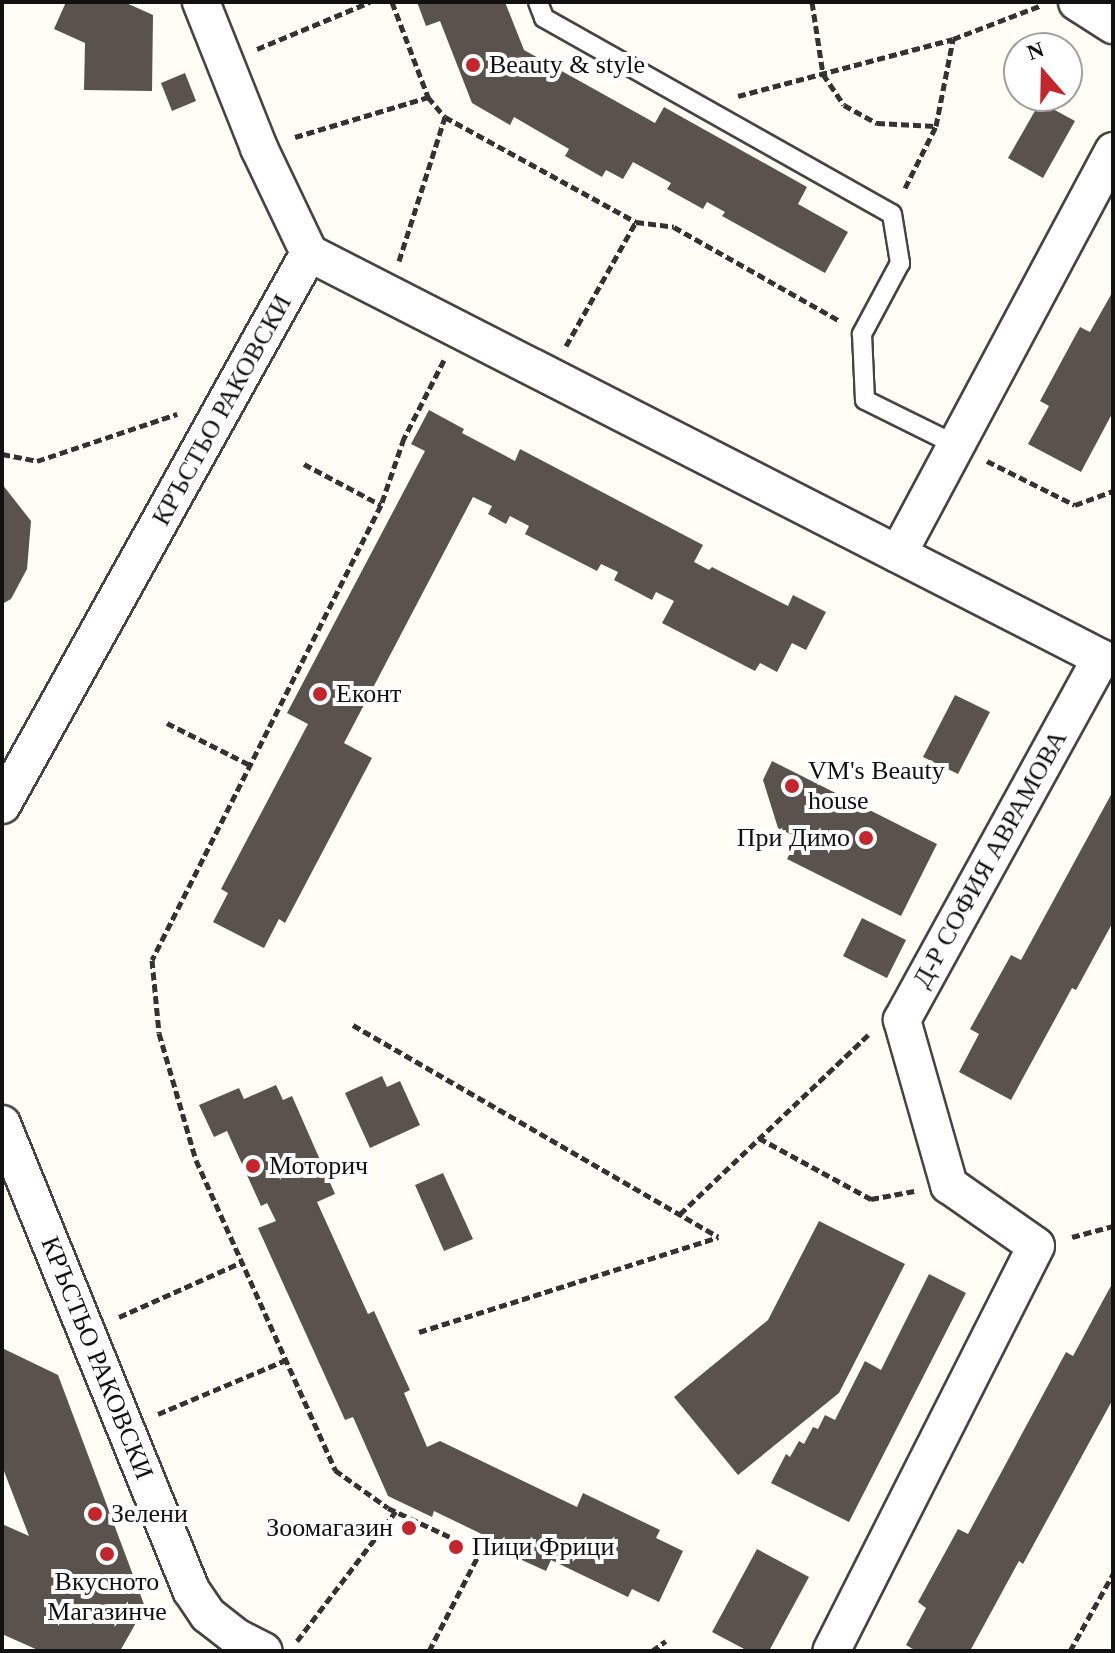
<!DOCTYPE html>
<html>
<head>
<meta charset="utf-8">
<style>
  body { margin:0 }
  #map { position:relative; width:1115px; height:1653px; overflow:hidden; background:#fffdf5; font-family:"Times New Roman",serif }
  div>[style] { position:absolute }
  .building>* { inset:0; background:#5a524d }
  .path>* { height:5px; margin-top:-2.5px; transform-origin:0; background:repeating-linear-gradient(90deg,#333 0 8px,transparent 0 12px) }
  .roads { filter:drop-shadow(2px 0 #444) drop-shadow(-2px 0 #444) drop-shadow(0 2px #444) drop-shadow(0 -2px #444) }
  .lane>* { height:18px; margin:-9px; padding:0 9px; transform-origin:9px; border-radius:9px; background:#fff }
  .street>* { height:36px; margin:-18px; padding:0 18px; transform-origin:18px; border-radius:18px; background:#fff }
  .dots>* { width:22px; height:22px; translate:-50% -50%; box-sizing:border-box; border:4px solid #fff; border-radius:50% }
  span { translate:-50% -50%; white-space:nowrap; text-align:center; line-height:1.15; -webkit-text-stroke:8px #fff; paint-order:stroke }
  .poi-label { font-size:26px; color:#111 }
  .left { translate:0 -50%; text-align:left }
  .right { translate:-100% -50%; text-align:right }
  .street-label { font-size:26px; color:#111 }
  .frame { position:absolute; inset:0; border:4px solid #111; pointer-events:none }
  .north { position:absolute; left:1003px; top:32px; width:80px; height:80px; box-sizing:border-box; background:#fff; border:2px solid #a0a0a0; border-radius:50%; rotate:340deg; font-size:22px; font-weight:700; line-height:32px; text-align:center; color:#111 }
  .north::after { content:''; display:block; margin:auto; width:28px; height:36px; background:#c4262e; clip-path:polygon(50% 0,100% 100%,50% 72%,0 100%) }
</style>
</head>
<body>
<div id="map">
  <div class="building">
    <div style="clip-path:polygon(66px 2px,124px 2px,153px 15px,152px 91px,84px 90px,85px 43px,54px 29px)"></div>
    <div style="clip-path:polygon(417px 2px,505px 2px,524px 50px,655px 123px,664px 107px,807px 187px,798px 204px,848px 232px,825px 273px,722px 216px,725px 212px,707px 202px,703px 209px,667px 189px,671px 183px,633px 162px,623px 179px,606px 170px,602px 177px,565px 156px,569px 149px,514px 117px,510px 125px,472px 103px,440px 21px,426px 26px)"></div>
    <div style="clip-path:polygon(185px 73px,196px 101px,172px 111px,161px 83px)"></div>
    <div style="clip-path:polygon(1040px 102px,1075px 121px,1043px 178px,1008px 158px)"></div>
    <div style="clip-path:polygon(1113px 291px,1113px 412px,1081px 472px,1028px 444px,1049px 406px,1040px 401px,1080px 327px,1090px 332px)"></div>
    <div style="clip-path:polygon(429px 410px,464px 429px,462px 433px,515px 461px,520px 449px,703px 545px,694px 562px,709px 570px,712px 567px,788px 606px,793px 595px,826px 612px,806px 650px,792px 643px,777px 672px,760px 663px,755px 671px,662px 623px,674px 601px,656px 592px,652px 600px,614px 580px,618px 572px,601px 564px,597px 571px,525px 534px,529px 526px,510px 516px,506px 524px,488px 514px,492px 506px,473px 497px,344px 743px,372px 758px,285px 923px,279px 919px,264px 948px,213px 922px,228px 893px,221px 889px,308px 724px,287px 713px,425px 451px,411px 444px)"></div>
    <div style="clip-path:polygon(2px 484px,31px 521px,27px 569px,11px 599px,2px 604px)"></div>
    <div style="clip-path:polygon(955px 695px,990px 712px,958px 774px,923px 757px)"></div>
    <div style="clip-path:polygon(772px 761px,937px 844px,901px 916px,787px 859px,798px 838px,778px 828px,763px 780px)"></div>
    <div style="clip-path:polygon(1113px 791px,1113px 922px,1076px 990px,1072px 988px,1011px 1100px,959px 1072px,979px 1034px,970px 1029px,1011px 955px,1021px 960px)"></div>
    <div style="clip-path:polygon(862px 918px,906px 940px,887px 978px,843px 956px)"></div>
    <div style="clip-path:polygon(382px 1076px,387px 1087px,400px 1081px,420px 1125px,370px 1148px,345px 1093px)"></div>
    <div style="clip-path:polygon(276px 1085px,283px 1100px,292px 1096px,335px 1194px,317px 1202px,368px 1314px,374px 1311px,410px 1390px,404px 1393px,427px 1447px,440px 1441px,577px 1507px,583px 1493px,660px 1530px,656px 1538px,683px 1551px,659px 1602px,632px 1589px,628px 1597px,551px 1560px,546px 1571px,489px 1545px,492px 1539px,434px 1511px,432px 1517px,388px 1496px,353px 1417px,345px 1420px,258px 1228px,276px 1221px,267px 1203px,261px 1206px,227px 1131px,214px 1137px,199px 1105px,239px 1088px,244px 1099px)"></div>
    <div style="clip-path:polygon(443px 1173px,473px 1239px,444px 1251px,415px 1185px)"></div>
    <div style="clip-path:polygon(819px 1221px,905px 1264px,839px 1393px,738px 1475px,674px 1397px,768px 1320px)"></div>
    <div style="clip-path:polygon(929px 1274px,966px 1293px,849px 1522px,771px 1483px,786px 1454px,790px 1457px,799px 1441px,804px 1444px,813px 1427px,818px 1429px,825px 1415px,835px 1420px,865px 1361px,881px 1370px)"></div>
    <div style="clip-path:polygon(1113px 1282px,1113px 1399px,1023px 1564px,1019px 1561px,970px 1651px,916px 1651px,906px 1645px,926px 1608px,918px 1602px,958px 1529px,968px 1534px,1066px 1352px,1073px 1356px)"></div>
    <div style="clip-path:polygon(2px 1348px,58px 1375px,145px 1607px,120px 1651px,40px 1651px,2px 1634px,2px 1524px,29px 1536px,2px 1466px)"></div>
    <div style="clip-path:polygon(757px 1549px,809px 1577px,769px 1651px,748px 1651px,712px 1632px)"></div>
  </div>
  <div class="path">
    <div style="left:392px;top:2px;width:102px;rotate:69.2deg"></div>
    <div style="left:428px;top:97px;width:26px;rotate:50deg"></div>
    <div style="left:445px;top:117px;width:218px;rotate:28.8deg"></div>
    <div style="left:636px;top:222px;width:38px;rotate:7deg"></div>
    <div style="left:674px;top:227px;width:191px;rotate:29.5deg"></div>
    <div style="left:812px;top:2px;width:73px;rotate:81.3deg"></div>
    <div style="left:823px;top:74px;width:37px;rotate:56deg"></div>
    <div style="left:844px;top:105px;width:38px;rotate:29deg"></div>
    <div style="left:877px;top:123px;width:59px;rotate:2.9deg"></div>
    <div style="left:257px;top:49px;width:122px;rotate:-22.6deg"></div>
    <div style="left:738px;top:96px;width:222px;rotate:-14.8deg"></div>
    <div style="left:953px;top:39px;width:95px;rotate:-20.9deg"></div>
    <div style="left:295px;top:137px;width:139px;rotate:-16.7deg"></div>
    <div style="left:905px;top:188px;width:69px;rotate:-63.4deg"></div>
    <div style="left:936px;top:126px;width:89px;rotate:-78.9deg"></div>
    <div style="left:399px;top:261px;width:151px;rotate:-72.3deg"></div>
    <div style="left:566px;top:346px;width:142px;rotate:-60.6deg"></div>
    <div style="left:444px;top:360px;width:88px;rotate:117.1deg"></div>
    <div style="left:404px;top:438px;width:71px;rotate:108.9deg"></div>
    <div style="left:381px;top:505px;width:509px;rotate:116.72deg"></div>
    <div style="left:152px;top:960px;width:73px;rotate:84.5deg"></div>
    <div style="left:159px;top:1033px;width:132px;rotate:73.8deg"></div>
    <div style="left:196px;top:1160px;width:340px;rotate:65.8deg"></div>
    <div style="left:335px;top:1470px;width:65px;rotate:35.6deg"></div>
    <div style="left:388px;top:1508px;width:68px;rotate:25.1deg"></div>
    <div style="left:2px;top:454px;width:36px;rotate:11deg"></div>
    <div style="left:37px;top:461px;width:148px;rotate:-18.6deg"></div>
    <div style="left:987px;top:461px;width:98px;rotate:26.6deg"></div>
    <div style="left:1075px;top:505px;width:40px;rotate:-20.2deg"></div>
    <div style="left:304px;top:464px;width:87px;rotate:28deg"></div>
    <div style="left:167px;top:723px;width:93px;rotate:26.8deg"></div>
    <div style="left:353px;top:1025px;width:422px;rotate:30.1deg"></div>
    <div style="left:759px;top:1138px;width:128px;rotate:28.6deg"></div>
    <div style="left:871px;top:1199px;width:44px;rotate:-10.5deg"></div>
    <div style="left:680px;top:1214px;width:260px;rotate:-43.6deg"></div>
    <div style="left:1072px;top:1237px;width:42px;rotate:-15deg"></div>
    <div style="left:119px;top:1317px;width:135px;rotate:-24.1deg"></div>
    <div style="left:419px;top:1332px;width:314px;rotate:-17.6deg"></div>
    <div style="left:158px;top:1414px;width:139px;rotate:-22.9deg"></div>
    <div style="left:297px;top:1641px;width:163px;rotate:-52.7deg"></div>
    <div style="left:429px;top:1651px;width:111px;rotate:-62.7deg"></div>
    <div style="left:652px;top:1651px;width:17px;rotate:-36deg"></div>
    <div style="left:1070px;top:1651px;width:88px;rotate:-60.8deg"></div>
  </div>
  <div class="roads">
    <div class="lane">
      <div style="left:538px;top:2px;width:17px;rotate:69deg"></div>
      <div style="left:544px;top:18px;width:399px;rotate:29.4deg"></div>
      <div style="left:892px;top:214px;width:50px;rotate:80.7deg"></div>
      <div style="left:900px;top:263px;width:81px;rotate:118.2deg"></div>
      <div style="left:862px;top:334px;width:66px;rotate:87.4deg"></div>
      <div style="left:865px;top:400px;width:99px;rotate:26.3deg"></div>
    </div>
    <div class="street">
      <div style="left:201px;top:2px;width:157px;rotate:68.3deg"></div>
      <div style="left:259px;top:148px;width:116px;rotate:64.5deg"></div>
      <div style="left:1077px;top:2px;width:43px;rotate:32.6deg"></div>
      <div style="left:309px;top:253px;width:890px;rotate:27.08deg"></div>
      <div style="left:1101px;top:658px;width:413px;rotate:118.8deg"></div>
      <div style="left:902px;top:1020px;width:172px;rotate:74.1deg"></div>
      <div style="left:949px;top:1185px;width:106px;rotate:35deg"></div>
      <div style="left:1036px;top:1246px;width:454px;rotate:116.8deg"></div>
      <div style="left:898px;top:554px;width:457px;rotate:-61.9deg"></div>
      <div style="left:2px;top:805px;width:632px;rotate:-60.92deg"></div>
      <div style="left:2px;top:1124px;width:503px;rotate:67.92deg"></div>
      <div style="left:191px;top:1590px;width:30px;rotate:56deg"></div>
      <div style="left:208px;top:1615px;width:36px;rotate:38deg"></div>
      <div style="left:236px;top:1637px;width:31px;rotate:27deg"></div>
    </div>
  </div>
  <div class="dots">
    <div style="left:473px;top:65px;background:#c4262e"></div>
    <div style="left:320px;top:694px;background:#c4262e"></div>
    <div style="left:792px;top:786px;background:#c4262e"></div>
    <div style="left:866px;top:838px;background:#c4262e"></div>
    <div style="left:253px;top:1166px;background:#c4262e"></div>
    <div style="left:95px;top:1514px;background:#c4262e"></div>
    <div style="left:409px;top:1528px;background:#c4262e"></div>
    <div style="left:456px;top:1547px;background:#c4262e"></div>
    <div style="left:107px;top:1554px;background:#c4262e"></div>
  </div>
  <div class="poi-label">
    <span class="left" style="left:489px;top:65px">Beauty &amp; style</span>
    <span class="left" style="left:336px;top:694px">Еконт</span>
    <span class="left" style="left:808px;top:786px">VM's Beauty<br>house</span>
    <span class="right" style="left:850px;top:838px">При Димо</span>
    <span class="left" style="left:269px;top:1166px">Моторич</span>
    <span class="left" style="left:111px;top:1514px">Зелени</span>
    <span class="right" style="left:393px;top:1528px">Зоомагазин</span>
    <span class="left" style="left:472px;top:1547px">Пици Фрици</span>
    <span style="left:107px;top:1597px">Вкусното<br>Магазинче</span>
  </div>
  <div class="street-label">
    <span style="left:222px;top:410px;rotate:-61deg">КРЪСТЬО РАКОВСКИ</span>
    <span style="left:990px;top:859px;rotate:-61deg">Д-Р СОФИЯ АВРАМОВА</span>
    <span style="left:97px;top:1358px;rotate:68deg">КРЪСТЬО РАКОВСКИ</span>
  </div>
  <div class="frame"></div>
  <div class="north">N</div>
</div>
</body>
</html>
